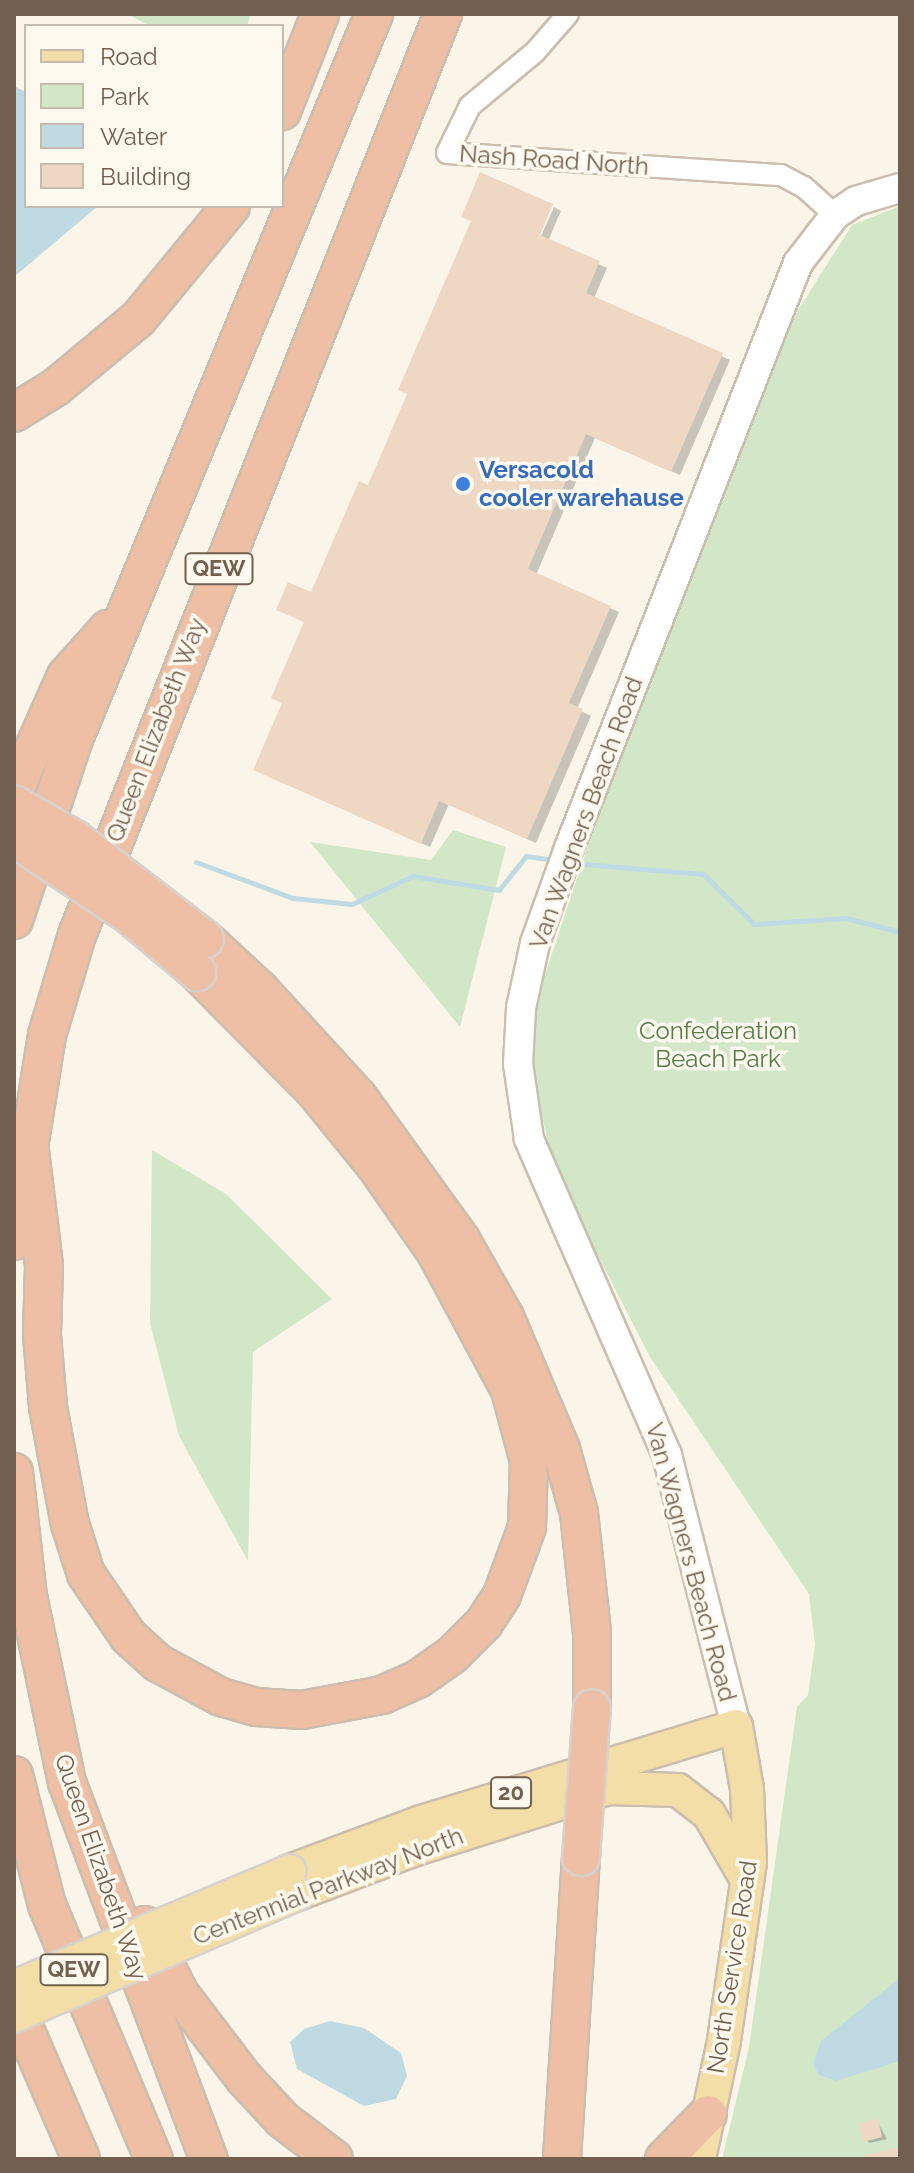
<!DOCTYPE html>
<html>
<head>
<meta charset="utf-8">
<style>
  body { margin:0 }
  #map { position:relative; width:914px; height:2173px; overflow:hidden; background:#fbf5e9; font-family:Raleway,sans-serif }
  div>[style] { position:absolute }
  .green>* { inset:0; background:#d2e7c8 }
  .water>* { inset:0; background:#bfdae3 }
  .shadow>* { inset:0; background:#0003 }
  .stream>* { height:5px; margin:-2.5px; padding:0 2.5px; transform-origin:2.5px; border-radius:2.5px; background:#bfdae3 }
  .building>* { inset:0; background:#eed8c3 }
  .roads { filter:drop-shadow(2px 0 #ccbeaf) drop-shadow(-2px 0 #ccbeaf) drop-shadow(0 2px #ccbeaf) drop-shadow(0 -2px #ccbeaf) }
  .street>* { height:20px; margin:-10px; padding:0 10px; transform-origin:10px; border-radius:10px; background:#fff }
  .secondary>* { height:28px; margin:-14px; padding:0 14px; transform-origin:14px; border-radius:14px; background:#fff }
  .primary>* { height:32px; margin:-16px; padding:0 16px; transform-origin:16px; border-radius:16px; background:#f3dea7 }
  .highway>* { height:36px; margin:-18px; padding:0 18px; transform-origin:18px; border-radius:18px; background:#efbfa5 }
  .bridges { filter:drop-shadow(2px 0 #d8d2ce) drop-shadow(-2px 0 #d8d2ce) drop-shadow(0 2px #d8d2ce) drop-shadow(0 -2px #d8d2ce) }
  .primary-bridge>* { height:32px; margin:-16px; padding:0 16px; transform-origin:16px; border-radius:16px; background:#f3dea7 }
  .highway-bridge>* { height:36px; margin:-18px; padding:0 18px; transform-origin:18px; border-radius:18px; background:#efbfa5 }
  .dots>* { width:22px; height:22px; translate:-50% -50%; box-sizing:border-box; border:4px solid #fef9ef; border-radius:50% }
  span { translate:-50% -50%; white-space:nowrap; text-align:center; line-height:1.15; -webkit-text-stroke:7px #fef9ef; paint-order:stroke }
  .shield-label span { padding:2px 6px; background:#fef9ef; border:2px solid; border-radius:6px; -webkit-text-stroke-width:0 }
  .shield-label { font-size:22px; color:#735f4f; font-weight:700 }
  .street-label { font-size:24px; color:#735f4f }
  .shop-label { font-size:24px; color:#366cbe; font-weight:700 }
  .left { translate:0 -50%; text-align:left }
  .park-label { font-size:24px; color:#547d4a }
  .frame { position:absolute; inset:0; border:16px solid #735f4f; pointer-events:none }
  .legend { position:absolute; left:24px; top:24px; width:260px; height:184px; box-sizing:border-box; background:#fef9ef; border:2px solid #c6bbaf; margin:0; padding:10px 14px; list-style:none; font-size:24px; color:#735f4f }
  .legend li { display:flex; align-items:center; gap:16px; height:40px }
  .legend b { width:40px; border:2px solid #c6bbaf }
</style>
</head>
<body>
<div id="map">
  <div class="green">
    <div style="clip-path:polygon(127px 14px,251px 14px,247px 26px,150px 26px)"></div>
    <div style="clip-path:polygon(900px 206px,900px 2159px,722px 2159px,749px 2047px,797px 1707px,808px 1695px,815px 1644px,809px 1594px,650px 1357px,571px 1203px,549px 1147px,534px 1081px,533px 1041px,539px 993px,590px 839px,795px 315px,852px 225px)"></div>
    <div style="clip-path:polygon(453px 830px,506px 847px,460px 1027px,310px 842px,431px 860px)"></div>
    <div style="clip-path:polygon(152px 1150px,226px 1194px,332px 1299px,253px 1352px,248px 1561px,179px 1436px,150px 1323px)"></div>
  </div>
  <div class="water">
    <div style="clip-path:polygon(14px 86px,26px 92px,26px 206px,98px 206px,14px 277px)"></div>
    <div style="clip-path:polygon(900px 1978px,900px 2061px,836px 2081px,819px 2075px,813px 2064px,821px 2041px)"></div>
    <div style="clip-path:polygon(330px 2021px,364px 2028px,401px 2053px,407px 2076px,396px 2099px,364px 2106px,297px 2069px,290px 2042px,304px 2029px)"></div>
  </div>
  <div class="shadow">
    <div style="clip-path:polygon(554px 207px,561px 211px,548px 241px,607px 268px,594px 298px,730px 360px,680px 475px,595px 438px,536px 575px,619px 612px,577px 709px,591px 716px,536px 843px,449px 804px,430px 847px,264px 774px,312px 595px,369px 488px,537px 245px)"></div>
    <div style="clip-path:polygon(877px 2121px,887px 2139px,870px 2143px,865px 2140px)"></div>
  </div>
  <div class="stream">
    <div style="left:196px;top:862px;width:103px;rotate:20.4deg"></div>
    <div style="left:293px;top:898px;width:59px;rotate:5.8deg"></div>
    <div style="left:352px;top:904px;width:67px;rotate:-24.7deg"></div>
    <div style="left:413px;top:876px;width:87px;rotate:9.2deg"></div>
    <div style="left:499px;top:890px;width:43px;rotate:-51.5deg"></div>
    <div style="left:526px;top:856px;width:28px;rotate:8deg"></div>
    <div style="left:572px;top:863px;width:131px;rotate:4.8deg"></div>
    <div style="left:703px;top:874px;width:71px;rotate:44.4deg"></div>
    <div style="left:754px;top:924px;width:92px;rotate:-3.7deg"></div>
    <div style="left:846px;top:918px;width:56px;rotate:14.5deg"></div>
  </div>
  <div class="building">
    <div style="clip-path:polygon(480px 172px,553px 204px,540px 235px,600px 261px,586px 293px,723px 353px,671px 472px,586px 434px,528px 569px,611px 606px,569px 703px,583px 709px,527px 839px,439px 801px,421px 844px,253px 770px,282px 703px,271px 698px,304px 622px,276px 610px,288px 582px,311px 592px,359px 481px,368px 485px,407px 394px,398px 390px,471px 221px,461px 217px)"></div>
    <div style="clip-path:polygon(878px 2119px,882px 2137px,863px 2142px,859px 2123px)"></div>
    <div style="clip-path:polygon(900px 2147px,900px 2159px,866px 2159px,865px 2155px)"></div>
  </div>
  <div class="roads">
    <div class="street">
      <div style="left:568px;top:14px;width:50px;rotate:131deg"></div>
      <div style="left:535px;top:52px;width:85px;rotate:140.3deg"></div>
      <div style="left:470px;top:106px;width:52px;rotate:116.1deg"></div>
      <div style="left:447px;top:153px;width:335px;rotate:3.8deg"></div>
      <div style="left:781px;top:175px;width:26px;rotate:28deg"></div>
      <div style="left:804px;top:187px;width:42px;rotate:42.1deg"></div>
    </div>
    <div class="secondary">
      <div style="left:736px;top:1726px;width:280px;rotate:-104.3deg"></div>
      <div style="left:667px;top:1455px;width:345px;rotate:-113.6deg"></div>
      <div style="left:529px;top:1139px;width:76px;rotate:-98.3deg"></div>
      <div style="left:518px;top:1064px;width:56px;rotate:-86.9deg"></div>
      <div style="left:521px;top:1008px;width:66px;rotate:-77.8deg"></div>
      <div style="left:535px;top:943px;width:101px;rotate:-70.3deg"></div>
      <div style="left:569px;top:848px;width:628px;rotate:-68.62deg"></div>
      <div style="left:798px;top:263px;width:61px;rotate:-52.4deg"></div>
      <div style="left:835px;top:215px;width:25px;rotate:-34deg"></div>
      <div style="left:856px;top:201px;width:46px;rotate:-16.5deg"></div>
    </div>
    <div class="primary">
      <div style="left:607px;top:1788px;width:71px;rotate:1.6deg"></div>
      <div style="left:678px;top:1790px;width:39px;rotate:38deg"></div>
      <div style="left:709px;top:1814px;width:74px;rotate:60deg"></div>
      <div style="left:290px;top:1871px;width:140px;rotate:-20.5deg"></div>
      <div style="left:421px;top:1822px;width:329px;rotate:-16.9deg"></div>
      <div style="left:736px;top:1726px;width:64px;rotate:80.1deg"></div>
      <div style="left:747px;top:1789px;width:73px;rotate:87.6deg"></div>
      <div style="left:750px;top:1862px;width:181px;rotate:98.3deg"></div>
      <div style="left:724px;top:2041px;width:121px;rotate:102deg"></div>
      <div style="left:297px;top:1894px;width:124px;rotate:-20.8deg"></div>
      <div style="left:413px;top:1850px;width:205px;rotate:-17.6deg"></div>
    </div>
    <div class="highway">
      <div style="left:282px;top:111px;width:104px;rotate:-68.6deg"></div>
      <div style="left:14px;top:413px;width:49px;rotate:-31.8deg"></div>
      <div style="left:56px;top:387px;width:107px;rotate:-39.7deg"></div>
      <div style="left:138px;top:319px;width:146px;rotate:-50.5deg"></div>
      <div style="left:14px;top:792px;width:127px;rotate:-65.9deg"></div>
      <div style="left:66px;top:676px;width:64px;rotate:-48.1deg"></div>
      <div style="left:14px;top:920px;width:191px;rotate:-71.7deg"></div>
      <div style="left:74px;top:739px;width:785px;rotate:-67.52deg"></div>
      <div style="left:205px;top:939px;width:75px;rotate:42.8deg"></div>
      <div style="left:260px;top:990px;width:145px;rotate:47.5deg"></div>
      <div style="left:358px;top:1097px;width:176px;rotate:54.2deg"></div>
      <div style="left:461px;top:1240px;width:89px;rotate:60.3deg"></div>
      <div style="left:505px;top:1317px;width:143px;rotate:67deg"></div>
      <div style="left:561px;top:1449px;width:66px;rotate:74.3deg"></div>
      <div style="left:579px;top:1513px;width:120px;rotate:83.8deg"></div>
      <div style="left:592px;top:1632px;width:76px;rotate:90deg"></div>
      <div style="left:28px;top:1135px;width:132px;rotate:83deg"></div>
      <div style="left:44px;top:1266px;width:69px;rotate:91.7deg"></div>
      <div style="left:42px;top:1335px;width:72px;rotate:85.2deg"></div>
      <div style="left:48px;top:1407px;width:119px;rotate:79.4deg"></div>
      <div style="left:70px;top:1524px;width:52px;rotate:72.3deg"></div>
      <div style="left:86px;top:1574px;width:76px;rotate:55.7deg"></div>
      <div style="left:129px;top:1637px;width:39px;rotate:42deg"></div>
      <div style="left:158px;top:1663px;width:72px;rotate:28.4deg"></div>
      <div style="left:221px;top:1697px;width:36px;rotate:16deg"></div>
      <div style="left:256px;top:1707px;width:46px;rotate:3.7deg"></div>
      <div style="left:302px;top:1710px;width:81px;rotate:-10.6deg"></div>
      <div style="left:382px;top:1695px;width:39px;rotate:-24deg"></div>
      <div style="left:418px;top:1679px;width:42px;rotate:-35.2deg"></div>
      <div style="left:452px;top:1655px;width:45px;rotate:-45deg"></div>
      <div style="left:484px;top:1623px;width:33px;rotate:-57deg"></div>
      <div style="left:502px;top:1595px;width:72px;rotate:-69.8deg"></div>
      <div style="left:527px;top:1527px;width:66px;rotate:-88.3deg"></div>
      <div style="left:529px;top:1461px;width:73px;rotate:-105deg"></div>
      <div style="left:510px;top:1390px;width:158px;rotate:-118.3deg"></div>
      <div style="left:435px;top:1251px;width:105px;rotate:-124.9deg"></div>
      <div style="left:375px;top:1165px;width:98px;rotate:-129.2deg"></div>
      <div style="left:313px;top:1089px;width:165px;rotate:-134.8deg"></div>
      <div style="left:14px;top:1241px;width:209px;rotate:-80.9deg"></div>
      <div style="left:47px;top:1035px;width:104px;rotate:-73.3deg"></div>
      <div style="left:77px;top:935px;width:991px;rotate:-68.33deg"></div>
      <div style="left:14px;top:1472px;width:125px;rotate:83.6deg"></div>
      <div style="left:28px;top:1596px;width:190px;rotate:78.2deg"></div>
      <div style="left:67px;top:1782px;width:403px;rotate:69.4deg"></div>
      <div style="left:14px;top:1775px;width:134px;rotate:75.8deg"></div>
      <div style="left:47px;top:1905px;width:276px;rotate:67.2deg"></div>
      <div style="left:145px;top:1925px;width:77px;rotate:63.1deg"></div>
      <div style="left:180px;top:1994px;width:106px;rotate:52.7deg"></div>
      <div style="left:244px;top:2078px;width:57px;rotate:47.1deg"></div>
      <div style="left:283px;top:2120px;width:64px;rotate:37.4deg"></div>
      <div style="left:14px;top:2004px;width:169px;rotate:66.6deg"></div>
      <div style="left:562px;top:2159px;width:303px;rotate:-86.4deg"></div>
      <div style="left:664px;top:2159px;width:63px;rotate:-45.6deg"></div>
    </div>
  </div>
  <div class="bridges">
    <div class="primary-bridge">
      <div style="left:14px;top:1987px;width:299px;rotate:-22.8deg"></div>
      <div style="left:14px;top:2016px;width:308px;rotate:-23.3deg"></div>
    </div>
    <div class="highway-bridge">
      <div style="left:14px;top:804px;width:70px;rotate:29.8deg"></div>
      <div style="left:75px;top:839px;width:164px;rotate:37.6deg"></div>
      <div style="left:14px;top:838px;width:138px;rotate:33.8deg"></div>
      <div style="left:129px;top:915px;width:89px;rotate:40deg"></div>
      <div style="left:581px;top:1857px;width:149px;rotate:-85.8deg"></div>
    </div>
  </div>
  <div class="dots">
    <div style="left:463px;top:484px;background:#3f7fe0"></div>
  </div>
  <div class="shield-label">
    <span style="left:219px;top:569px">QEW</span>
    <span style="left:511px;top:1793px">20</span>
    <span style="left:74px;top:1970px">QEW</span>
  </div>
  <div class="street-label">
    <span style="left:554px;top:160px;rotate:4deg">Nash Road North</span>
    <span style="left:156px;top:730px;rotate:-69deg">Queen Elizabeth Way</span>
    <span style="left:586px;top:813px;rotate:-70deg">Van Wagners Beach Road</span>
    <span style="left:691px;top:1562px;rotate:75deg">Van Wagners Beach Road</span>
    <span style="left:101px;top:1867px;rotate:71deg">Queen Elizabeth Way</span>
    <span style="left:328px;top:1886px;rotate:-21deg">Centennial Parkway North</span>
    <span style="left:732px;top:1967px;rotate:-81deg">North Service Road</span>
  </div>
  <div class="shop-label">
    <span class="left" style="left:479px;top:484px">Versacold<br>cooler warehause</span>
  </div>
  <div class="park-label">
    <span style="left:718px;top:1045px">Confederation<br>Beach Park</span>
  </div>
  <div class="frame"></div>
  <ul class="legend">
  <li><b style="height:10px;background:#f3dea7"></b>Road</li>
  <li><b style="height:22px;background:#d2e7c8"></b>Park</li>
  <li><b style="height:22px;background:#bfdae3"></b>Water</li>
  <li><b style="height:22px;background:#eed8c3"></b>Building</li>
  </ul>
</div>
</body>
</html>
